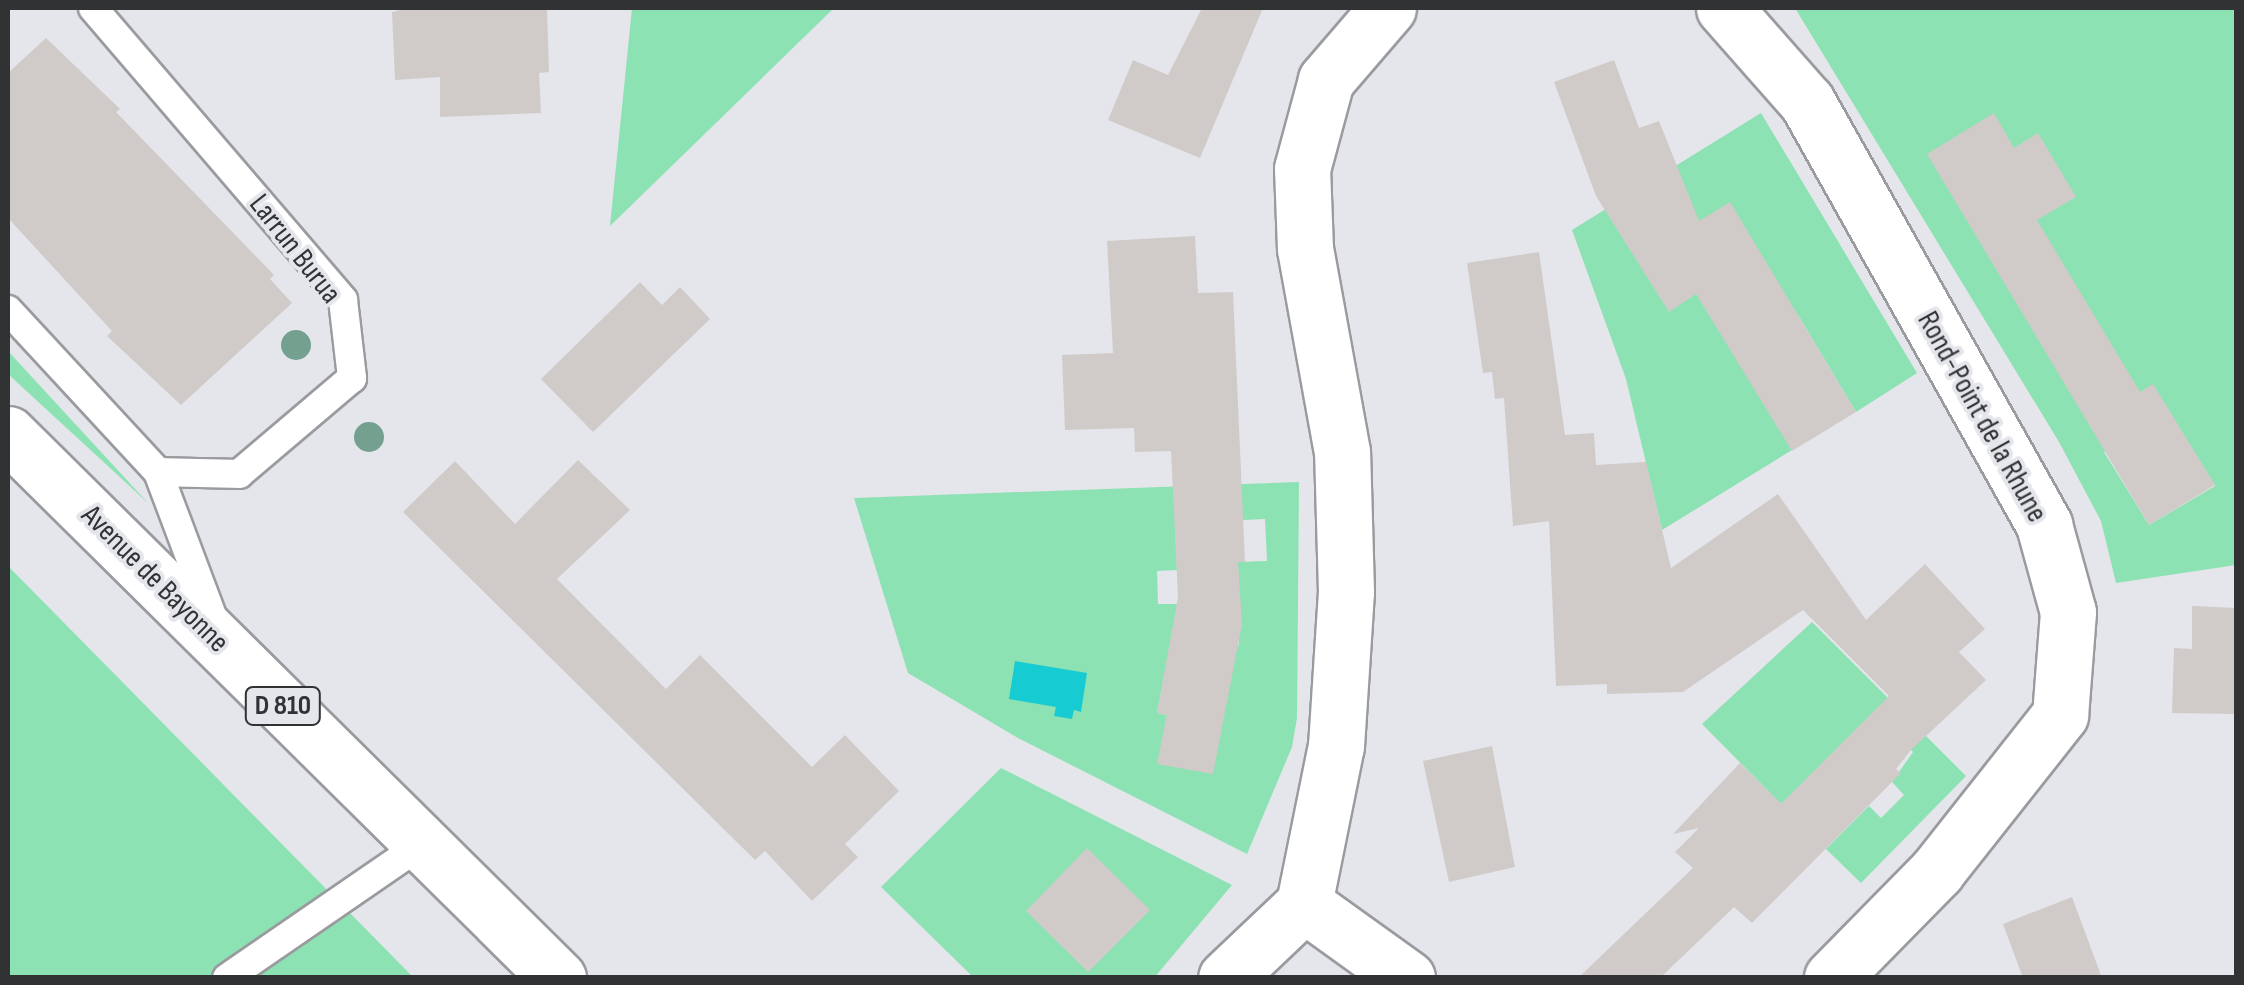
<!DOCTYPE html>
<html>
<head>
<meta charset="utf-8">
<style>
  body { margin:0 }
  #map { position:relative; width:2244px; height:985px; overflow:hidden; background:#e4e6eb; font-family:"Sofia Sans Condensed",sans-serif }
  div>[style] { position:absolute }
  .green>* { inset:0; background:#8ce2b3 }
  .water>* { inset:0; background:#16cbd1 }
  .building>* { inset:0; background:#d0cbc8 }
  .roads { filter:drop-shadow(2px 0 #999b9f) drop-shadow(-2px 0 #999b9f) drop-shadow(0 2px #999b9f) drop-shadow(0 -2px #999b9f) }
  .service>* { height:28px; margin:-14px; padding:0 14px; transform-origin:14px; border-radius:14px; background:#fff }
  .minor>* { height:55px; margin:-27.5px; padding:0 27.5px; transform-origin:27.5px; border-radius:27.5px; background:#fff }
  .primary>* { height:55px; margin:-27.5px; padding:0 27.5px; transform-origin:27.5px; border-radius:27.5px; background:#fff }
  .trees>* { width:30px; height:30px; margin:-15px; border-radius:50%; background:#73a08f }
  span { translate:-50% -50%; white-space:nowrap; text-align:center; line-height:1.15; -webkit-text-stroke:8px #e4e6eb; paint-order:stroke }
  .shield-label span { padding:2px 8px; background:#e4e6eb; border:2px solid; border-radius:8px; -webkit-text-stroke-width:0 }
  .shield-label { font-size:28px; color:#313234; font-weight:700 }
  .street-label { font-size:30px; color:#313234 }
  .frame { position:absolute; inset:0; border:10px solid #313234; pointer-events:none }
</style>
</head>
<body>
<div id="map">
  <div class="green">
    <div style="clip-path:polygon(632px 8px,834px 8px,610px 226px)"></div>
    <div style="clip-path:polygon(evenodd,1795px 8px,2236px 8px,2236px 565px,2116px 583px,2101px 521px,2059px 442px,1795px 8px,2153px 385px,2215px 486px,2149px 525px,2104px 452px,2127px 438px,2153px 385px)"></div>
    <div style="clip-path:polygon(1761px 113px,1917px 373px,1856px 412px,1798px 315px,1734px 355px,1792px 450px,1662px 530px,1626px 379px,1572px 230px)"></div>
    <div style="clip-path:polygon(8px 351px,148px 503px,8px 374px)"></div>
    <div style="clip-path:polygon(evenodd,1299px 482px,1297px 718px,1292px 747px,1247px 854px,1018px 738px,908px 673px,854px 498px,1299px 482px,1265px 519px,1267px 561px,1238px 562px,1239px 645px,1229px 647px,1158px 764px,1167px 715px,1157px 713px,1178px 604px,1158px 604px,1157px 571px,1177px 570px,1175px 523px,1265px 519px)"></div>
    <div style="clip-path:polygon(8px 566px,413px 977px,8px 977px)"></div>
    <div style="clip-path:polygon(1812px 622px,1966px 776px,1861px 883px,1826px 849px,1869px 806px,1881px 818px,1904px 795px,1892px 782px,1913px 752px,1874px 713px,1781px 804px,1702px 724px)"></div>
    <div style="clip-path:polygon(1001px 768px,1232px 885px,1154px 978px,973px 977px,881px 887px)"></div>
  </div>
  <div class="water">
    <div style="clip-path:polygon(1015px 661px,1087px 673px,1081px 712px,1074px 710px,1072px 719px,1054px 716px,1056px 707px,1009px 699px)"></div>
  </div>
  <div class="building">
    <div style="clip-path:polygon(409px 8px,547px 8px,549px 72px,539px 73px,541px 113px,440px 117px,440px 77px,395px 80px,392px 12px)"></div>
    <div style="clip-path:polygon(1202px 8px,1263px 8px,1200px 158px,1108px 120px,1133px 60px,1168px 75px)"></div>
    <div style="clip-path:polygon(46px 38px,120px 109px,116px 112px,274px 275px,270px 279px,292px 303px,181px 405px,107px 336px,112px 331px,8px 218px,8px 73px)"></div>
    <div style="clip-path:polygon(1614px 60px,1639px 128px,1659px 121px,1699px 221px,1730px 202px,1856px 412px,1792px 451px,1696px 294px,1669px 312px,1596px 196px,1554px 82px)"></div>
    <div style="clip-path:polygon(1994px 113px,2014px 148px,2038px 133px,2076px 197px,2037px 220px,2140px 392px,2153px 384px,2215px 485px,2149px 525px,1927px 154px)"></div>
    <div style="clip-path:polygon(1195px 236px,1198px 293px,1233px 292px,1245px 562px,1238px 562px,1242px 624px,1213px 774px,1157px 764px,1167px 715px,1157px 713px,1178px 597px,1171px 451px,1135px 452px,1134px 428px,1065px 430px,1062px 355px,1113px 353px,1107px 241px)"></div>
    <div style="clip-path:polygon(1539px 252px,1565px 435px,1594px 433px,1596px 465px,1646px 462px,1671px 568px,1778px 494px,1866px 620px,1925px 564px,1985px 629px,1959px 652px,1986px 680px,1911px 750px,1896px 769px,1901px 773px,1752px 923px,1734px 907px,1660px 978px,1578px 978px,1693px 868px,1675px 852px,1699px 828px,1673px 834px,1740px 763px,1781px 804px,1889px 696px,1803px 610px,1683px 692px,1607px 694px,1607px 684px,1556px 686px,1549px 521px,1513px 526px,1504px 398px,1495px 399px,1492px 372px,1483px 373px,1467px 263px)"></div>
    <div style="clip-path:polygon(640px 282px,662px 305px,680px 287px,710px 319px,593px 432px,541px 379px)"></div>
    <div style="clip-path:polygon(578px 460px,630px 510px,557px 579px,666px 689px,700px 655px,812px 767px,845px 735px,899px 791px,845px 844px,858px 857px,812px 901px,765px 851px,755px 860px,403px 512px,455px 461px,515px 524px)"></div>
    <div style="clip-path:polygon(2192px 606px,2236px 608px,2236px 714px,2172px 713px,2174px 648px,2192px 649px)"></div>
    <div style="clip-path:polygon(1492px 746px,1515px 867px,1449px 882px,1423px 761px)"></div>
    <div style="clip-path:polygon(1087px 848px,1150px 910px,1088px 972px,1026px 911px)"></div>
    <div style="clip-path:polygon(2072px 897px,2102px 978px,2023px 978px,2003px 924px)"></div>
  </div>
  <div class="roads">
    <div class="service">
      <div style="left:93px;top:8px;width:384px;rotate:49.4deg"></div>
      <div style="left:343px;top:300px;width:79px;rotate:83.4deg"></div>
      <div style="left:352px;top:378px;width:148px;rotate:139.7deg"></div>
      <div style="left:239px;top:474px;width:81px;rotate:-178.6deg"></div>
      <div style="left:8px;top:310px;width:221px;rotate:47.2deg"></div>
      <div style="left:158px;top:472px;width:156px;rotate:69.4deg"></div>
      <div style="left:227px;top:978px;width:237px;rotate:-34.5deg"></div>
    </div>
    <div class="minor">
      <div style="left:1724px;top:8px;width:125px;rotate:48.6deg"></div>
      <div style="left:1807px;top:102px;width:485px;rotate:60.7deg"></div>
      <div style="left:2044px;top:525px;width:90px;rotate:74.6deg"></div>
      <div style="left:2068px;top:612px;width:103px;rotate:94.4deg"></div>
      <div style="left:2060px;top:715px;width:199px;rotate:128.3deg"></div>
      <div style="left:1937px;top:871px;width:150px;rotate:134.5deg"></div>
      <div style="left:1304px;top:904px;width:161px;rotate:-78.6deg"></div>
      <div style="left:1336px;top:746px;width:154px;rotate:-86.3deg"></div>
      <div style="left:1346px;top:592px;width:140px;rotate:-91.6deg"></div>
      <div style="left:1342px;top:452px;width:206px;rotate:-100.3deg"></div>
      <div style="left:1305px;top:249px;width:80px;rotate:-92.1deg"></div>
      <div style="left:1302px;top:169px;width:92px;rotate:-74.9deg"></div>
      <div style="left:1326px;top:80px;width:95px;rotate:-49.3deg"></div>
      <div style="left:1226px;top:978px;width:108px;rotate:-43.5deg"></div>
      <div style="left:1304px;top:904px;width:127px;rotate:35.7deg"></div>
    </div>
    <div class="primary">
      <div style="left:8px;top:434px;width:774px;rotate:44.69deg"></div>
    </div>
  </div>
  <div class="trees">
    <div style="left:296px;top:345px"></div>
    <div style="left:369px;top:437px"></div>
  </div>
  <div class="shield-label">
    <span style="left:283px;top:706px">D 810</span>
  </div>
  <div class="street-label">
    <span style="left:295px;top:249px;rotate:52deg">Larrun Burua</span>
    <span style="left:1982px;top:417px;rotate:61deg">Rond-Point de la Rhune</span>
    <span style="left:155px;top:579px;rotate:45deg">Avenue de Bayonne</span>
  </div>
  <div class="frame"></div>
</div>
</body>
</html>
